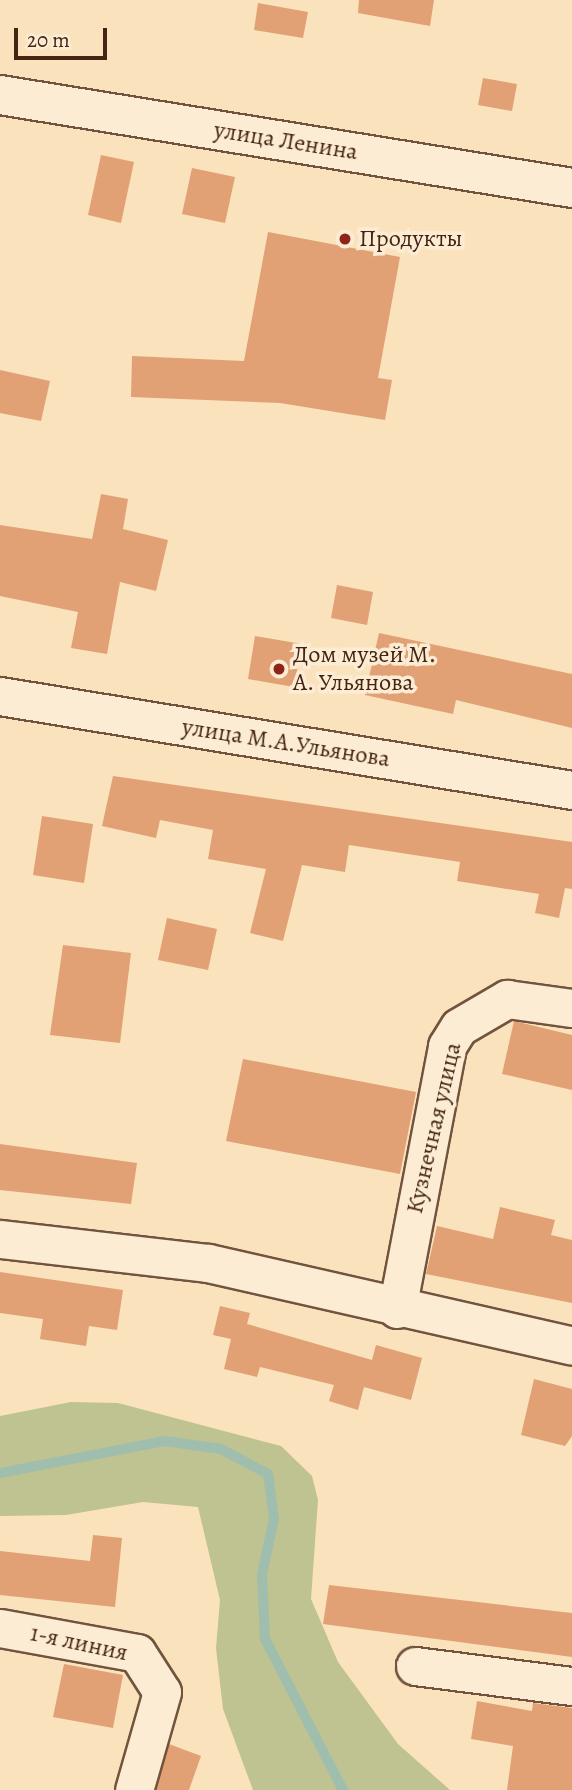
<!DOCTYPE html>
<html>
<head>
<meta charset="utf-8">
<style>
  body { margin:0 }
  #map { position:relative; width:572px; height:1790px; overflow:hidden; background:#fae2bd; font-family:Alegreya,serif }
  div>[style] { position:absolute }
  .green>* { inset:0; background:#bec391 }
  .stream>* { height:10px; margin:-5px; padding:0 5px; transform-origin:5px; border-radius:5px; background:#9fbead }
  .building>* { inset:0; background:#e1a175 }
  .roads { filter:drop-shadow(2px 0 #72543e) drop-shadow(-2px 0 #72543e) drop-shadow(0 2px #72543e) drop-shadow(0 -2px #72543e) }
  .street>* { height:37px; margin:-18.5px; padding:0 18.5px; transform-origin:18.5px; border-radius:18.5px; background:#fcecd4 }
  .secondary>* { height:38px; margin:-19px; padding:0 19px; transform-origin:19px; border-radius:19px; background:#fcecd4 }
  .dots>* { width:19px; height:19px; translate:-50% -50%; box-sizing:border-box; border:4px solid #fcecd4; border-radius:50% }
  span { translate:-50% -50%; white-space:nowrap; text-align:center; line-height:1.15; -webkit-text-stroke:7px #fcecd4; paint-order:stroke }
  .street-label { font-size:24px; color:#452413 }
  .poi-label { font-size:24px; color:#452413 }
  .left { translate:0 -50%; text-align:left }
  .scale { position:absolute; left:14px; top:28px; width:93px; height:32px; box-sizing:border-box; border:4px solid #452413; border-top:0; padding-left:9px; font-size:21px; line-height:24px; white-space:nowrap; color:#452413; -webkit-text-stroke:5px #fcecd4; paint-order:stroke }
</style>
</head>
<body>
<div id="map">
  <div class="green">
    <div style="clip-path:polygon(71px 1402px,118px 1403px,281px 1446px,312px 1476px,318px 1500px,311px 1599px,338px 1662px,398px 1744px,450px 1790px,253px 1790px,223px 1709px,216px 1648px,220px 1600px,198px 1507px,143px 1502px,66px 1515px,0 1516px,0 1416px)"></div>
  </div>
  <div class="stream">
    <div style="left:0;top:1473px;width:167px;rotate:-11deg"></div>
    <div style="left:164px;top:1441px;width:58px;rotate:8deg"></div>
    <div style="left:221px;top:1449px;width:53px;rotate:28deg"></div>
    <div style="left:268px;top:1474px;width:45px;rotate:82.4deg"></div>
    <div style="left:274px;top:1519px;width:56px;rotate:102.3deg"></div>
    <div style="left:262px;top:1574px;width:65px;rotate:87.4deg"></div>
    <div style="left:265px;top:1639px;width:170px;rotate:62.7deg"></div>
  </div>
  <div class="building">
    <div style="clip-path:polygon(359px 0,434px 0,430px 26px,358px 13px)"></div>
    <div style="clip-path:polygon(258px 3px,308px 12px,303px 38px,254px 30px)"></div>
    <div style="clip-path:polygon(483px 78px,517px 84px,512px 111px,478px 105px)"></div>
    <div style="clip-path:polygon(101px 155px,134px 162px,121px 223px,88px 215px)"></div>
    <div style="clip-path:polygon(192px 168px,235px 177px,225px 223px,182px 214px)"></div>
    <div style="clip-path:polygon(268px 232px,400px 257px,378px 378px,392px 380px,385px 420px,280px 403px,131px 397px,132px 356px,244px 361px)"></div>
    <div style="clip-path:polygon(0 370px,50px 381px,41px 421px,0 413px)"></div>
    <div style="clip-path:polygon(101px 494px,128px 499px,123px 529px,168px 540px,156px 591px,120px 582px,107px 654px,71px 648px,78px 612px,0 596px,0 525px,92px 539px)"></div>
    <div style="clip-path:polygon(337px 585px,373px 592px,367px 625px,331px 618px)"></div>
    <div style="clip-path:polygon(379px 633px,572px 674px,572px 728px,456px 700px,453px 714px,365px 695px)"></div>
    <div style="clip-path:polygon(255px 636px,302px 644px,294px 687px,248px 679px)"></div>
    <div style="clip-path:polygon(113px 776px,572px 842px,572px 889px,565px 888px,559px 918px,535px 913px,539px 894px,457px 881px,460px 862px,349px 845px,345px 872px,302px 865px,283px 941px,250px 933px,266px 869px,208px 859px,213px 830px,160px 820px,156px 838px,102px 826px)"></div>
    <div style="clip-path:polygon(42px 816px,93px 824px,84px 883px,33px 875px)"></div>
    <div style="clip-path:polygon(167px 918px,217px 929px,208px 970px,158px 960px)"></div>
    <div style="clip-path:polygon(63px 945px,131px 953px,120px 1043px,50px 1035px)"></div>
    <div style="clip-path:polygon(514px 1021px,572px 1035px,572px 1090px,502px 1074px)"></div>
    <div style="clip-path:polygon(243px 1059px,416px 1092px,400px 1174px,226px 1141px)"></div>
    <div style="clip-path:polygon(0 1144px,137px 1163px,131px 1204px,0 1190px)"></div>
    <div style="clip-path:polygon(500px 1207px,555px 1220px,551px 1235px,572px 1240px,572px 1303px,426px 1274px,437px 1226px,493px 1239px)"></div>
    <div style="clip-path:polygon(0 1272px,123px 1290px,117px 1330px,89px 1326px,86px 1346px,40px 1339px,43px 1319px,0 1313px)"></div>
    <div style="clip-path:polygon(220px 1306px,250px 1313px,247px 1324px,372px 1360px,376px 1345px,422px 1358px,411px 1400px,364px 1387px,358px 1410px,329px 1401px,334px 1385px,260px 1367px,257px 1377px,224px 1369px,231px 1339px,213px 1335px)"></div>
    <div style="clip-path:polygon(534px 1379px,572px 1389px,572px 1436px,565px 1446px,521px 1435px)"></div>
    <div style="clip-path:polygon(93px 1535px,122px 1538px,115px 1607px,0 1595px,0 1551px,90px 1561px)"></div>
    <div style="clip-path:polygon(329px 1585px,572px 1613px,572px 1657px,323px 1624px)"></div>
    <div style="clip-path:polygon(64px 1664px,123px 1675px,113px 1728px,53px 1717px)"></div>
    <div style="clip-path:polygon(477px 1701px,532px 1711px,533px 1703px,572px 1708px,572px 1790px,507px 1790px,513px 1746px,471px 1739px)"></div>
    <div style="clip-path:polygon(169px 1744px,201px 1756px,189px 1790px,156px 1790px)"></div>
  </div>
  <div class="roads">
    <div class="street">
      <div style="left:0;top:696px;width:580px;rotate:9.33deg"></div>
      <div style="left:0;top:1239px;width:209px;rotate:6.6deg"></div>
      <div style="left:208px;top:1263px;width:373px;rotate:12.8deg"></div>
      <div style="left:397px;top:1309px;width:268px;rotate:-79.2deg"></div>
      <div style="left:447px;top:1046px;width:22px;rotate:-58deg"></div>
      <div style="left:459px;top:1027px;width:56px;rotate:-30.3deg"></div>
      <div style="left:507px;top:999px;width:66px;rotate:7.9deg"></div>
      <div style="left:0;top:1628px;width:139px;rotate:10.3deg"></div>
      <div style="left:137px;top:1653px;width:46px;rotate:57.3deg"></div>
      <div style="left:162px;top:1692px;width:102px;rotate:105.9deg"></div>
      <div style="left:415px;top:1666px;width:158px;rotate:7.3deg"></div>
    </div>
    <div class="secondary">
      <div style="left:0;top:95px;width:580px;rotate:9.23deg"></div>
    </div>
  </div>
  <div class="dots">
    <div style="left:345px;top:239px;background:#8f2418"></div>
    <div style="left:279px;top:669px;background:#8f2418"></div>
  </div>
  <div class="street-label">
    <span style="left:286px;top:141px;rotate:9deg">улица Ленина</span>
    <span style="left:286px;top:743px;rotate:9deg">улица М.А.Ульянова</span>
    <span style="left:434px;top:1128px;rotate:-77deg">Кузнечная улица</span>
    <span style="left:79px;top:1643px;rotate:12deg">1-я линия</span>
  </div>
  <div class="poi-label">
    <span class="left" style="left:359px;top:239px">Продукты</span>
    <span class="left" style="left:293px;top:669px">Дом музей М.<br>А. Ульянова</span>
  </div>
  <div class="scale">20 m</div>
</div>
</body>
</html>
